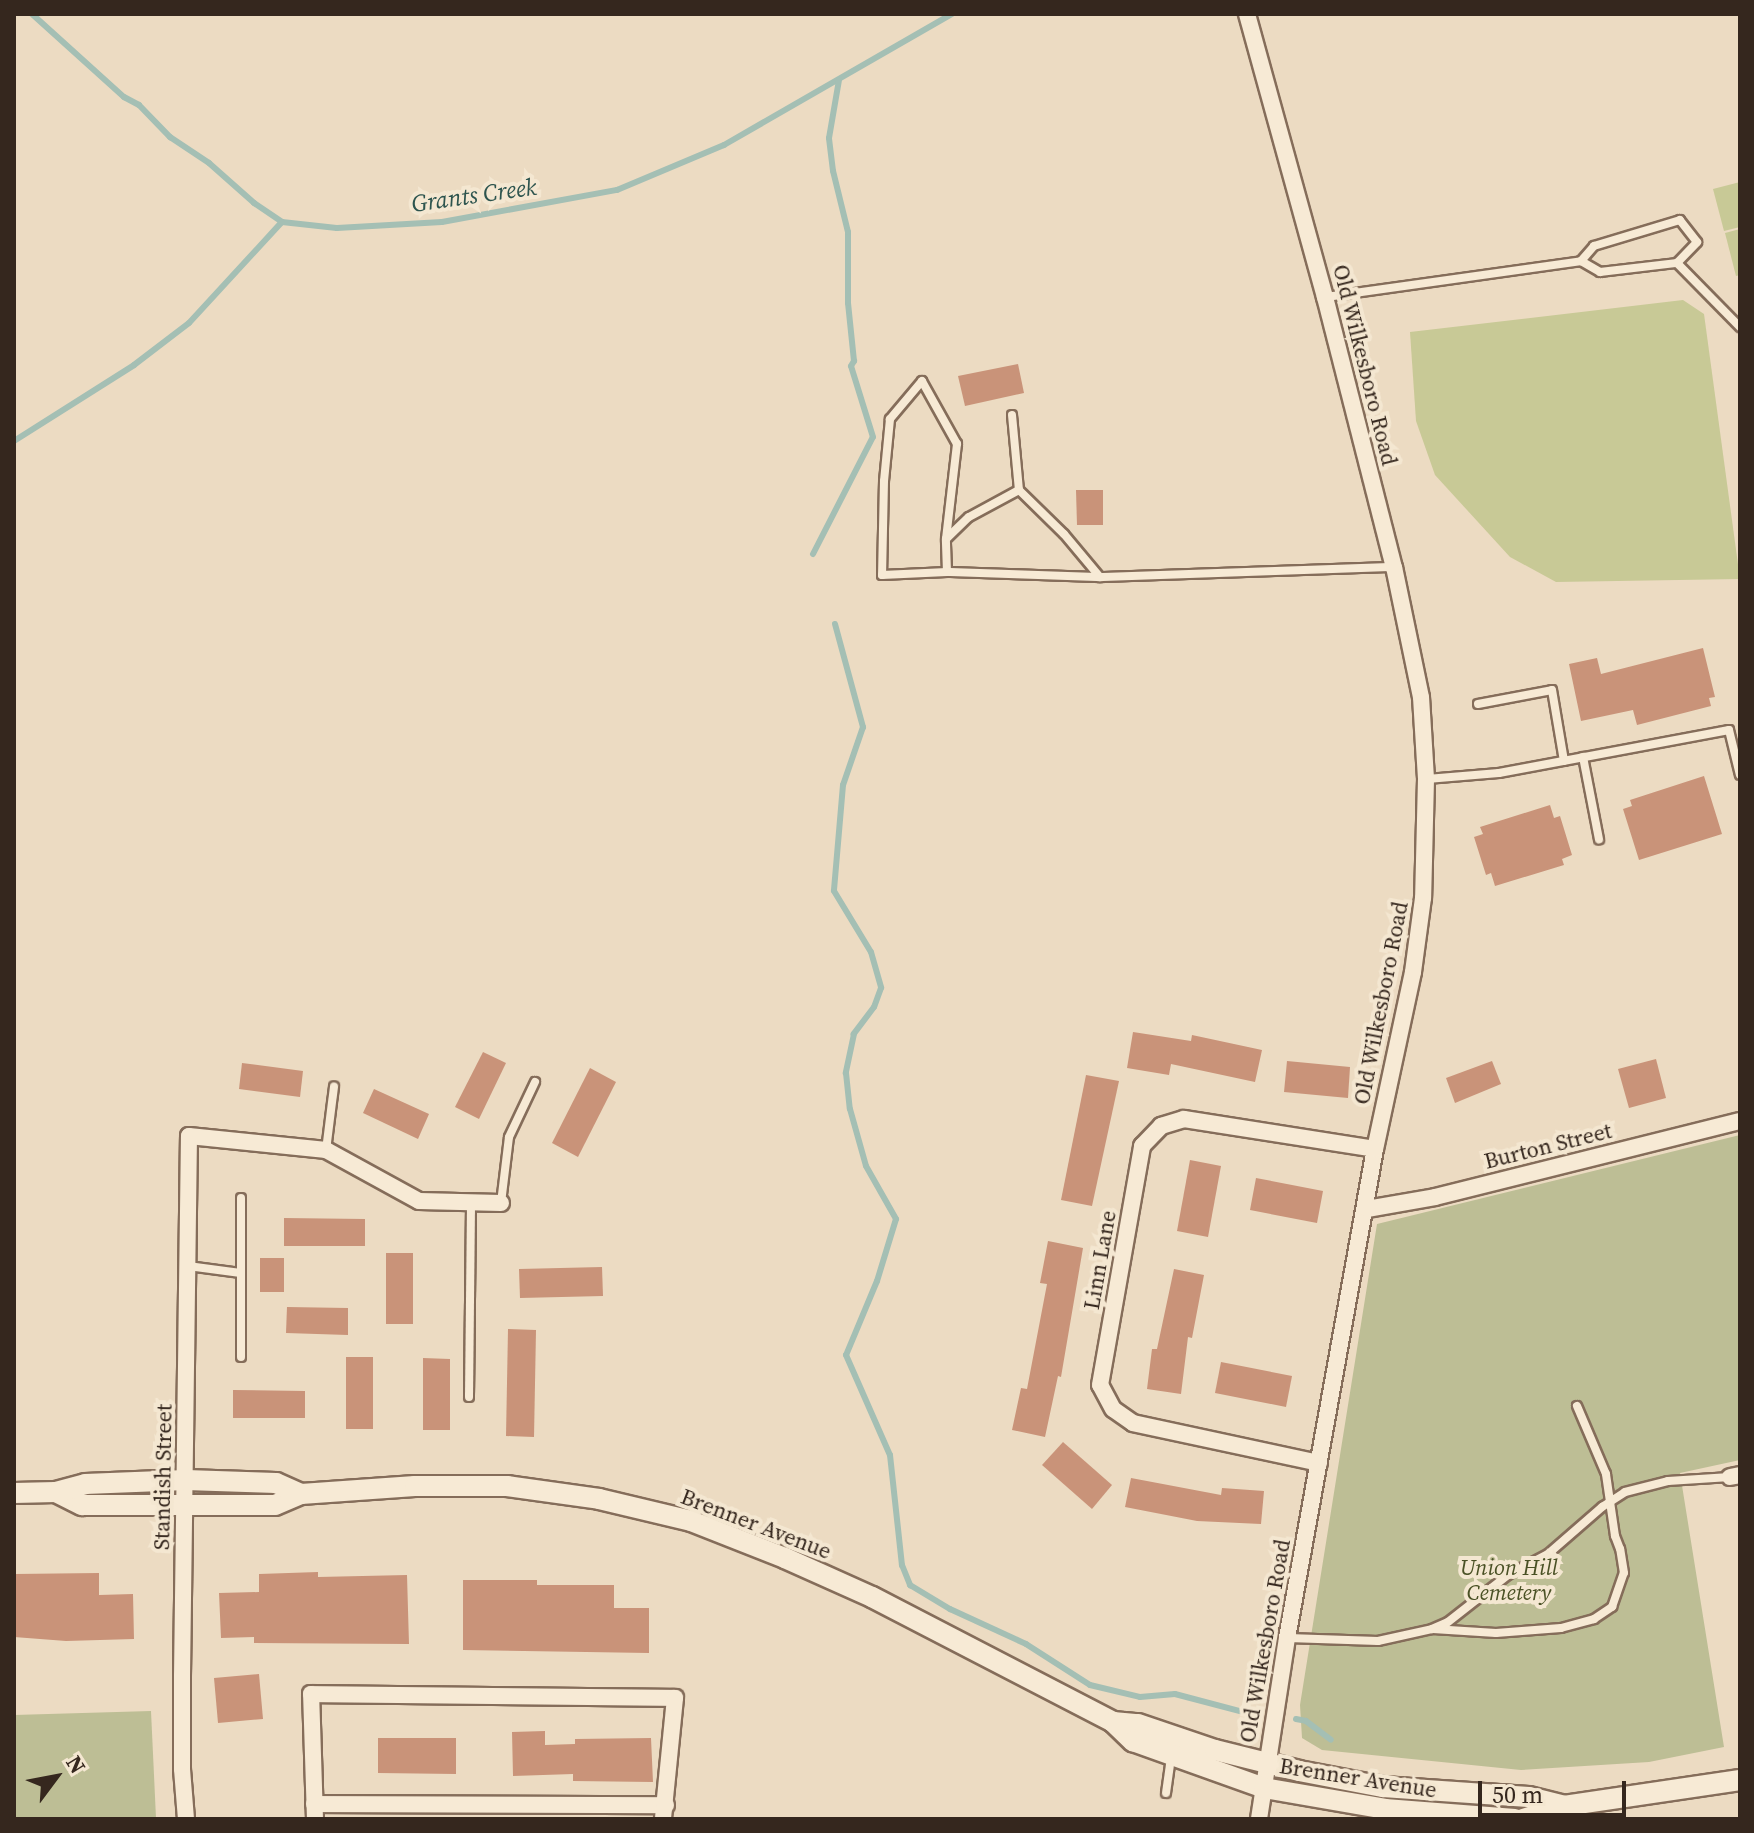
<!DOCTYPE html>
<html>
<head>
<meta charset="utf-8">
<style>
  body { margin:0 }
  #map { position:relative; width:1754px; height:1833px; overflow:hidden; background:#ecdbc2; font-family:"Source Serif 4",serif }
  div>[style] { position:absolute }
  .green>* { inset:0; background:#c8c996 }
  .cemetery>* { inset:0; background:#bdbe95 }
  .stream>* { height:6px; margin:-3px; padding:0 3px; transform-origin:3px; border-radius:3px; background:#a4bfb4 }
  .building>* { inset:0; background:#c99379 }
  .roads { filter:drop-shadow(2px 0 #856d5a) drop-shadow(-2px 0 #856d5a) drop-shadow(0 2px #856d5a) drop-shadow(0 -2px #856d5a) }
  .service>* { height:8px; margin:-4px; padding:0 4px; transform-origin:4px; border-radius:4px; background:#f7ead5 }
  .minor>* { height:16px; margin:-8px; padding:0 8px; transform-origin:8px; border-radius:8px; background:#f7ead5 }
  .tertiary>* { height:20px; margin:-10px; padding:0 10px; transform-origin:10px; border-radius:10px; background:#f7ead5 }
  span { translate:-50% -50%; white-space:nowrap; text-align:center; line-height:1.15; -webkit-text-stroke:8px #f4e7d1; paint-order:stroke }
  .street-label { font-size:22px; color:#35271e }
  .park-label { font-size:22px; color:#4a5125; font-style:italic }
  .water-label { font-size:24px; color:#2d544e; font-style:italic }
  .frame { position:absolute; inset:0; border:16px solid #35271e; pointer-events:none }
  .north { position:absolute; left:16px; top:1737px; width:80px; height:80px; -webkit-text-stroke:6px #f4e7d1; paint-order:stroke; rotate:58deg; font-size:22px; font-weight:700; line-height:32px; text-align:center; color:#35271e }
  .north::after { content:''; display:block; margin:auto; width:28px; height:36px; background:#35271e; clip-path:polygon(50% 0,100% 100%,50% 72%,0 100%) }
  .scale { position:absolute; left:1478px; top:1781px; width:148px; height:36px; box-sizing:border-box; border:4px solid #35271e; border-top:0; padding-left:10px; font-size:24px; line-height:28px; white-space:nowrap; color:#35271e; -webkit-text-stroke:6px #f4e7d1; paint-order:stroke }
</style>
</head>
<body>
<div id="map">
  <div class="green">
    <div style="clip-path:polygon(1740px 182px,1740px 227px,1724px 231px,1713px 189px)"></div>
    <div style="clip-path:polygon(1740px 229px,1740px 275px,1736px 276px,1725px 233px)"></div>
    <div style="clip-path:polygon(1683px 300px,1704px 314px,1740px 579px,1556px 582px,1510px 557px,1435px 475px,1416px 421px,1410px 332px)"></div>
  </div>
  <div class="cemetery">
    <div style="clip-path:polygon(1740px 1135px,1740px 1460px,1680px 1473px,1724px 1747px,1649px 1762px,1521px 1770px,1322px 1750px,1302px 1738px,1300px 1705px,1377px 1224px)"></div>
    <div style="clip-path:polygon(151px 1711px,156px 1818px,14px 1819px,14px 1715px)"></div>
  </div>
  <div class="stream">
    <div style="left:32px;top:14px;width:124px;rotate:42.1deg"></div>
    <div style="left:124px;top:97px;width:17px;rotate:28deg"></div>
    <div style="left:139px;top:105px;width:45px;rotate:45.9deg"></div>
    <div style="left:170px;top:137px;width:47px;rotate:33.7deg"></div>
    <div style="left:209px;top:163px;width:60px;rotate:41.6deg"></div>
    <div style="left:254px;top:203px;width:34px;rotate:34deg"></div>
    <div style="left:282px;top:222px;width:55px;rotate:6.2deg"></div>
    <div style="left:337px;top:228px;width:105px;rotate:-3.3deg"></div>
    <div style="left:442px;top:222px;width:178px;rotate:-10.4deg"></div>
    <div style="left:617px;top:190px;width:116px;rotate:-22.8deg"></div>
    <div style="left:724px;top:145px;width:263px;rotate:-29.9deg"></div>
    <div style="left:14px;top:441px;width:142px;rotate:-32.3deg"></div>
    <div style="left:134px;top:365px;width:69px;rotate:-37.4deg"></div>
    <div style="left:189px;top:323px;width:137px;rotate:-47.4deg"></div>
    <div style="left:813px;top:554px;width:131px;rotate:-62.9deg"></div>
    <div style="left:873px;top:437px;width:74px;rotate:-107.2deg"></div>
    <div style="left:851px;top:366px;width:6px;rotate:-59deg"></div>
    <div style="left:854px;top:361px;width:58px;rotate:-95.9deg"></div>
    <div style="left:848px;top:303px;width:71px;rotate:-90deg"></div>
    <div style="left:848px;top:232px;width:63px;rotate:-103.8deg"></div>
    <div style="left:833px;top:171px;width:33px;rotate:-97deg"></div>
    <div style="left:829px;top:138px;width:59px;rotate:-80.2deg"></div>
    <div style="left:835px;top:624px;width:107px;rotate:74.8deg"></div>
    <div style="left:863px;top:727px;width:61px;rotate:109deg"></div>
    <div style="left:843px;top:785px;width:106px;rotate:94.9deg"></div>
    <div style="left:834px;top:891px;width:71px;rotate:58.8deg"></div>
    <div style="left:871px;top:952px;width:37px;rotate:74deg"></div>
    <div style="left:881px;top:988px;width:20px;rotate:110deg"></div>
    <div style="left:874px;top:1007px;width:34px;rotate:127deg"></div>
    <div style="left:854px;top:1034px;width:40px;rotate:102deg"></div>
    <div style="left:846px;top:1073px;width:36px;rotate:84deg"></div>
    <div style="left:850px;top:1109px;width:59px;rotate:74.3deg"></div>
    <div style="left:866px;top:1166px;width:61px;rotate:60.5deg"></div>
    <div style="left:896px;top:1219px;width:65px;rotate:107deg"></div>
    <div style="left:877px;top:1281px;width:80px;rotate:112.7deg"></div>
    <div style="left:846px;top:1355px;width:109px;rotate:66.3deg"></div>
    <div style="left:890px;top:1455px;width:111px;rotate:83.8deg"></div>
    <div style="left:902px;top:1565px;width:22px;rotate:68deg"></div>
    <div style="left:910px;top:1585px;width:47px;rotate:31deg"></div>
    <div style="left:950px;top:1609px;width:84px;rotate:24.7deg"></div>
    <div style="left:1026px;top:1644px;width:76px;rotate:32.6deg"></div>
    <div style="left:1090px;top:1685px;width:51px;rotate:13.5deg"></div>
    <div style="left:1140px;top:1697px;width:35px;rotate:-5deg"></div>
    <div style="left:1175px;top:1694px;width:74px;rotate:14.8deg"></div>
    <div style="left:1296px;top:1719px;width:10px;rotate:11deg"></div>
    <div style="left:1306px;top:1721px;width:31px;rotate:37deg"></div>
  </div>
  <div class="building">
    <div style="clip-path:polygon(1018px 364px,1024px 393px,965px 406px,958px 376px)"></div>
    <div style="clip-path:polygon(1076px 490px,1103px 490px,1103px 525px,1077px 525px)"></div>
    <div style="clip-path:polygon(1703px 648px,1715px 697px,1709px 698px,1711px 706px,1637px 725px,1633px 710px,1581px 721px,1569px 664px,1597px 658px,1601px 674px)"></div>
    <div style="clip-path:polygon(1704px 776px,1722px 834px,1639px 860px,1623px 809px,1632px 806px,1630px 800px)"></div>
    <div style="clip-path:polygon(1550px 805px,1554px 818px,1560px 816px,1572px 855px,1562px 859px,1564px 865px,1495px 886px,1491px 873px,1486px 875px,1474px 837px,1483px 834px,1480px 827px)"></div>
    <div style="clip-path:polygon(1133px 1032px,1191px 1041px,1192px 1035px,1262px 1050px,1255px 1082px,1171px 1064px,1169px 1075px,1127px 1068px)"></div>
    <div style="clip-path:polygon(483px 1052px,506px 1063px,479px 1119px,455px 1107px)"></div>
    <div style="clip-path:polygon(1656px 1059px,1666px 1098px,1629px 1108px,1618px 1069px)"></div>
    <div style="clip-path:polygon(1287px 1061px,1350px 1067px,1348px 1098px,1284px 1092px)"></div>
    <div style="clip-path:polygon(1492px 1061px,1501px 1084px,1455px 1103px,1446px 1078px)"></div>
    <div style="clip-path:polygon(242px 1063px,303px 1071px,300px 1097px,239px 1089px)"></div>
    <div style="clip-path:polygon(590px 1068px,616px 1082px,578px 1157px,552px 1143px)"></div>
    <div style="clip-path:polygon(1086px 1075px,1119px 1081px,1092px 1206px,1061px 1200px)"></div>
    <div style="clip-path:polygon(374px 1089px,429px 1114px,418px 1139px,363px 1113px)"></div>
    <div style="clip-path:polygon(1190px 1160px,1221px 1166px,1208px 1237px,1177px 1231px)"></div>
    <div style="clip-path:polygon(1256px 1178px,1323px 1191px,1317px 1223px,1250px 1210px)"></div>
    <div style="clip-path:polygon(284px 1218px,365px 1219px,365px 1246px,284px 1246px)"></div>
    <div style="clip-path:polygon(1048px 1241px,1083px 1248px,1061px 1377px,1058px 1376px,1045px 1437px,1012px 1430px,1021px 1388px,1027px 1389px,1047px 1284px,1040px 1283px)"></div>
    <div style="clip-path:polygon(386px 1253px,413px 1253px,413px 1324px,386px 1324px)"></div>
    <div style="clip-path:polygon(260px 1258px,284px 1258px,284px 1292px,260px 1292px)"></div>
    <div style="clip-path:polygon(602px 1267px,603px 1296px,520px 1298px,519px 1269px)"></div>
    <div style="clip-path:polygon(1174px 1269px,1204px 1275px,1192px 1338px,1188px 1337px,1181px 1394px,1147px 1389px,1152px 1349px,1157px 1349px)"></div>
    <div style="clip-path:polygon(287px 1307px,348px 1308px,348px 1335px,286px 1333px)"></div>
    <div style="clip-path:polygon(508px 1329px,536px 1330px,534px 1437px,506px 1436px)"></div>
    <div style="clip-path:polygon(346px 1357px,373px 1357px,373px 1429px,346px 1429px)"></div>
    <div style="clip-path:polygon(423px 1358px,450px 1359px,450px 1430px,423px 1430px)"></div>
    <div style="clip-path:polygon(1221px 1362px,1292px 1376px,1286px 1407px,1215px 1393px)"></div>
    <div style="clip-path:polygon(233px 1390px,305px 1391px,305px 1418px,233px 1418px)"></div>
    <div style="clip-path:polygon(1063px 1442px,1112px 1485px,1092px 1509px,1042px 1465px)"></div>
    <div style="clip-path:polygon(1131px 1478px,1221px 1495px,1222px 1488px,1264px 1491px,1261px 1524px,1197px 1521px,1125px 1507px)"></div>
    <div style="clip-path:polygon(318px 1572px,318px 1577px,407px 1575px,409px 1644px,254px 1643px,254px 1637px,221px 1638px,219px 1593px,259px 1592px,259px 1574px)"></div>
    <div style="clip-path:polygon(99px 1573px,99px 1595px,133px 1594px,134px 1639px,66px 1641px,14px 1637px,14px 1574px)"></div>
    <div style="clip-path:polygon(463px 1580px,537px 1580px,537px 1585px,614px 1585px,614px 1608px,649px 1608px,649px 1653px,463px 1650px)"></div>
    <div style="clip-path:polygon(259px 1674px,263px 1719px,218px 1723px,214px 1678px)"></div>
    <div style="clip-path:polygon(545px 1731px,545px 1745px,575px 1744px,575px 1739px,651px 1738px,653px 1782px,573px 1781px,573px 1774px,513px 1776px,512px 1732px)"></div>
    <div style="clip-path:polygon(378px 1738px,456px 1738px,456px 1774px,378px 1773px)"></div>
  </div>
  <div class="roads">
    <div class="service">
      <div style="left:1677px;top:263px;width:90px;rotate:45.5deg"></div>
      <div style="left:1326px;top:297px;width:258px;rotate:-8deg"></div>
      <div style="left:1581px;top:261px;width:22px;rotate:30deg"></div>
      <div style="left:1600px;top:272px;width:78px;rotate:-6.7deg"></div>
      <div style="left:1677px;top:263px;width:29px;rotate:-46deg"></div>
      <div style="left:1697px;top:242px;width:28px;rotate:-128deg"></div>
      <div style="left:1680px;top:220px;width:90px;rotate:163.2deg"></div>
      <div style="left:1594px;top:246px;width:20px;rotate:131deg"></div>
      <div style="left:1012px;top:415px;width:75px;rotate:84.7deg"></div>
      <div style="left:1019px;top:490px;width:63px;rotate:44.4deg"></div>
      <div style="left:1064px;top:534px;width:56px;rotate:50.1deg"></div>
      <div style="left:1100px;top:577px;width:293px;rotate:-2deg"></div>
      <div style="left:947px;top:538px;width:30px;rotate:-44deg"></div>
      <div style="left:969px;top:517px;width:57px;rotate:-28.4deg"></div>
      <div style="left:947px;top:572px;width:33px;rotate:-92deg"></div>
      <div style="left:946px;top:539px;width:96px;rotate:-83.4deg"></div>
      <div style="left:957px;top:444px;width:72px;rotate:-119.1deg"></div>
      <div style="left:922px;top:381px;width:50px;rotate:130.1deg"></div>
      <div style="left:890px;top:419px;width:62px;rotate:95.5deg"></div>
      <div style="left:884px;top:481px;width:94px;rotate:91.2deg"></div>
      <div style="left:882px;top:575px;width:65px;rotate:-2.6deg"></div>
      <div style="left:947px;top:572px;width:153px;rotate:1.9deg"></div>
      <div style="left:1478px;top:704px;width:75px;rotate:-10.7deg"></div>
      <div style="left:1552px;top:690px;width:72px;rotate:80.4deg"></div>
      <div style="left:1583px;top:757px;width:84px;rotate:79deg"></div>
      <div style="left:1427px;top:779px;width:72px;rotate:-4.8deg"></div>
      <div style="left:1499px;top:773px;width:234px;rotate:-10.6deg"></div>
      <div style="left:1729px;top:730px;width:46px;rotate:76.3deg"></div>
      <div style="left:326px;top:1150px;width:64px;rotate:-82.8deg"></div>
      <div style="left:501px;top:1203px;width:66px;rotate:-83.1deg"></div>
      <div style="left:509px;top:1137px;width:61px;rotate:-64.7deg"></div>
      <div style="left:188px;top:1266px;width:53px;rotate:7.5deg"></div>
      <div style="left:241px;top:1357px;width:159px;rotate:-90deg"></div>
      <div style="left:469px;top:1397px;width:194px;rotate:-89.4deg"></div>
      <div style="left:1433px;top:1629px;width:63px;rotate:3.6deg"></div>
      <div style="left:1496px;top:1633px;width:65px;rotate:-4.4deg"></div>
      <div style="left:1561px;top:1628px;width:34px;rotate:-15deg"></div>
      <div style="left:1594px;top:1619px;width:22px;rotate:-34deg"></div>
      <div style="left:1612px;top:1607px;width:36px;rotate:-71deg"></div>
      <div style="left:1624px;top:1573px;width:24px;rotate:-99deg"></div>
      <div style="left:1620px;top:1549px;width:14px;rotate:-111deg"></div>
      <div style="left:1615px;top:1536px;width:63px;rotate:-98.3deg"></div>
      <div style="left:1606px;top:1474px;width:74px;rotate:-113.1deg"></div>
      <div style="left:1288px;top:1638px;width:90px;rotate:1.9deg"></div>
      <div style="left:1378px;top:1641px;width:55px;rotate:-12.5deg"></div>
      <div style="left:1432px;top:1629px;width:17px;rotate:-24deg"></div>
      <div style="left:1448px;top:1622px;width:76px;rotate:-38.1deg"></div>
      <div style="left:1508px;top:1575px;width:45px;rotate:-27.7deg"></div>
      <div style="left:1548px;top:1554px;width:72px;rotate:-41deg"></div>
      <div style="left:1602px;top:1507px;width:27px;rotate:-33deg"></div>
      <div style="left:1625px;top:1492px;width:44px;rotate:-14.3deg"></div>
      <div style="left:1668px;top:1481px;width:62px;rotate:-3.7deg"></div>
      <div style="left:1166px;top:1793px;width:36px;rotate:-82deg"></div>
    </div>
    <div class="minor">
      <div style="left:1247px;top:14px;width:294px;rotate:74.6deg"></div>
      <div style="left:1325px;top:297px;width:279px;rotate:75.7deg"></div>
      <div style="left:1394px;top:567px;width:133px;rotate:78.3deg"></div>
      <div style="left:1421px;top:697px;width:82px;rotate:86.5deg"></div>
      <div style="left:1426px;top:779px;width:119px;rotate:91.4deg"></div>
      <div style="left:1423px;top:898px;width:75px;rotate:97.7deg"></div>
      <div style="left:1413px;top:972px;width:181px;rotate:102.1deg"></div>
      <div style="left:1375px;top:1149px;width:497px;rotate:100.2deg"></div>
      <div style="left:1287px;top:1638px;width:183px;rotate:98.8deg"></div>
      <div style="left:1367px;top:1209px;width:69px;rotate:-10deg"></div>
      <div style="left:1435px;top:1197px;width:314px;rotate:-14deg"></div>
      <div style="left:1319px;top:1463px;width:190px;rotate:-167.9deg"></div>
      <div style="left:1133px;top:1423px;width:24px;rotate:-145deg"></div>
      <div style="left:1113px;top:1409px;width:27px;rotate:-118deg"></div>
      <div style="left:1100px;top:1385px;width:243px;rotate:-80deg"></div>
      <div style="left:1142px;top:1146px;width:28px;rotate:-46deg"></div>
      <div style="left:1161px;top:1126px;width:24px;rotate:-17deg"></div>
      <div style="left:1184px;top:1119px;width:193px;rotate:8.9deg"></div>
      <div style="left:1730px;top:1477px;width:10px;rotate:-11deg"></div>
      <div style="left:314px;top:1804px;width:352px;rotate:0.2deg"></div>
      <div style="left:186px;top:1819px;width:50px;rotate:-94.6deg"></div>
      <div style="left:182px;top:1769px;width:93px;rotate:-90deg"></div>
      <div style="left:182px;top:1676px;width:540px;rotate:-89.26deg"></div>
      <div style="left:189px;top:1136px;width:138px;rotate:5.8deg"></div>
      <div style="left:326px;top:1150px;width:106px;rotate:28.7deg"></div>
      <div style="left:419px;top:1201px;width:82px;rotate:1.4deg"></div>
      <div style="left:315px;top:1819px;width:125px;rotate:-91.8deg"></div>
      <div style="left:311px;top:1694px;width:364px;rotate:0.6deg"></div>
      <div style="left:675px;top:1698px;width:122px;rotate:95.7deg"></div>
    </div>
    <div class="tertiary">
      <div style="left:56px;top:1492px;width:29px;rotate:27deg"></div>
      <div style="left:82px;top:1505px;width:193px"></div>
      <div style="left:275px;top:1505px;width:28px;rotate:-23deg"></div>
      <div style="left:301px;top:1494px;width:114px;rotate:-4deg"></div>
      <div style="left:415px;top:1486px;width:92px"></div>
      <div style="left:507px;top:1486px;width:93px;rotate:8deg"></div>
      <div style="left:599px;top:1499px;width:95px;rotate:13.4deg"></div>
      <div style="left:691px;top:1521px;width:101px;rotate:21.5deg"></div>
      <div style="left:785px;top:1558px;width:95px;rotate:24.1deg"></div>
      <div style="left:872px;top:1597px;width:271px;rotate:27.4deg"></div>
      <div style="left:1113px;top:1722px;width:25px;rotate:5deg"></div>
      <div style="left:1138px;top:1724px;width:81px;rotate:18.7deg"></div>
      <div style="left:1215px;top:1750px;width:87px;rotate:14deg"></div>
      <div style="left:1299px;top:1771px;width:86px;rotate:10.8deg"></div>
      <div style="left:1383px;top:1787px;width:146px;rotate:3.9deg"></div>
      <div style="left:1529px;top:1797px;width:36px;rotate:14deg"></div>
      <div style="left:14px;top:1493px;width:42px;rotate:-1.4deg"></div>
      <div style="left:56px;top:1492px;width:30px;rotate:-15deg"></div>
      <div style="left:85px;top:1484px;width:101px;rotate:-2.3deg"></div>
      <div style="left:186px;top:1480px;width:90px;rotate:1.9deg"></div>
      <div style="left:276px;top:1483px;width:27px;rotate:24deg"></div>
      <div style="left:1113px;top:1722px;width:28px;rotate:44deg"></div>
      <div style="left:1133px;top:1741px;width:139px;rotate:19.7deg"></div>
      <div style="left:1264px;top:1788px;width:123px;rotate:9.8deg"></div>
      <div style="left:1385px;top:1809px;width:130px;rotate:4.4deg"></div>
      <div style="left:1523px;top:1819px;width:43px;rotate:-17.6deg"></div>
      <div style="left:1564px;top:1806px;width:178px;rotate:-8.4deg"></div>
    </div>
  </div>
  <div class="street-label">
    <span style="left:1365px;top:365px;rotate:76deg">Old Wilkesboro Road</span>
    <span style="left:1381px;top:1003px;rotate:-79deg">Old Wilkesboro Road</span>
    <span style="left:1548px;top:1146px;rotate:-14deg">Burton Street</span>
    <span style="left:1100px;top:1260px;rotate:-80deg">Linn Lane</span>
    <span style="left:163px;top:1477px;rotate:-89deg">Standish Street</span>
    <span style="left:756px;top:1524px;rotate:21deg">Brenner Avenue</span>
    <span style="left:1265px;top:1641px;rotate:-80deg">Old Wilkesboro Road</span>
    <span style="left:1358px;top:1778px;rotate:9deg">Brenner Avenue</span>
  </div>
  <div class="park-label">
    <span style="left:1509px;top:1580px">Union Hill<br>Cemetery</span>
  </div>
  <div class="water-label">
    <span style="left:474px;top:195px;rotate:-8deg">Grants Creek</span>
  </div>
  <div class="frame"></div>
  <div class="north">N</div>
  <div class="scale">50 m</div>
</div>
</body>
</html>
